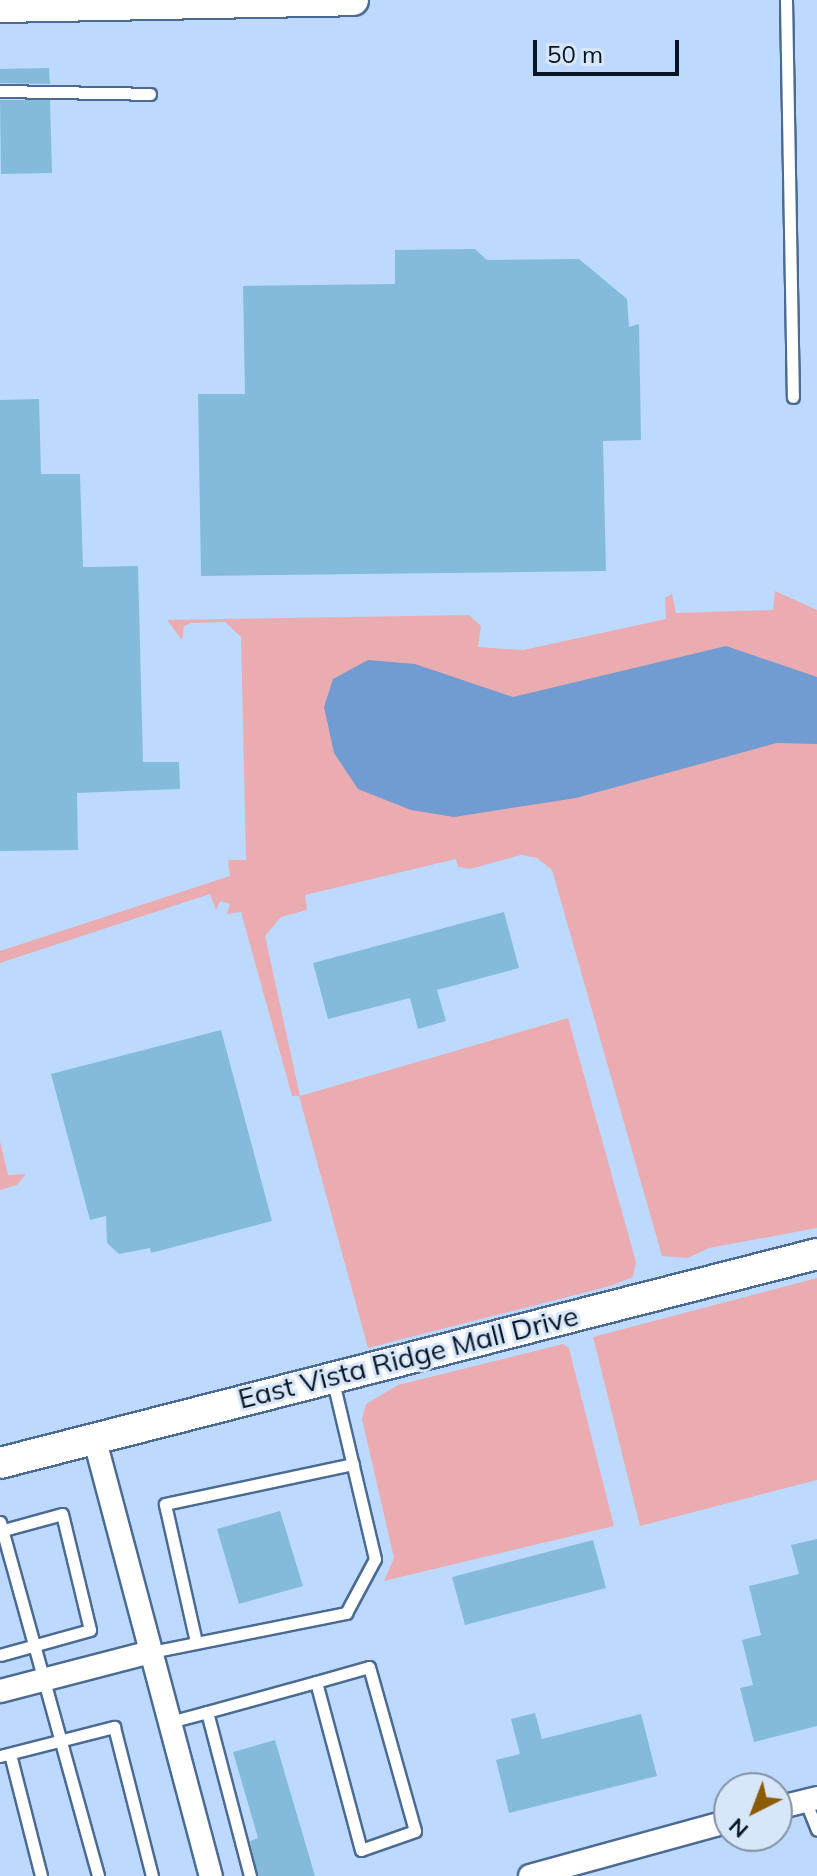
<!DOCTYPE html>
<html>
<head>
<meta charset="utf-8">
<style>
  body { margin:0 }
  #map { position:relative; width:817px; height:1876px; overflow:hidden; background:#bddafe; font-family:Mulish,sans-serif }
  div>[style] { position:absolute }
  .green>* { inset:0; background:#ebacb1 }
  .water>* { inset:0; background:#709cd1 }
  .building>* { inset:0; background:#84bbda }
  .roads { filter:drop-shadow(2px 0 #4b6b93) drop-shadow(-2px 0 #4b6b93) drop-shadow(0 2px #4b6b93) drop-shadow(0 -2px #4b6b93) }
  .lane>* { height:11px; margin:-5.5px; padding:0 5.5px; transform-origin:5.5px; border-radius:5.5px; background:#fff }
  .street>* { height:22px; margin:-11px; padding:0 11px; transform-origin:11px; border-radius:11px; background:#fff }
  .secondary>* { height:30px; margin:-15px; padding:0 15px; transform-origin:15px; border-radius:15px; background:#fff }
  span { translate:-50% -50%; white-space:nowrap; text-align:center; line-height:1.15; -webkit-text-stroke:6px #d7e6f8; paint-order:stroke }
  .street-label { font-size:28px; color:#071423 }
  .north { position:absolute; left:713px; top:1772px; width:80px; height:80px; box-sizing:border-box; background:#d7e6f8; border:2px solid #8492a3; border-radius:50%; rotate:222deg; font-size:22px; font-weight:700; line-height:32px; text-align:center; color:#071423 }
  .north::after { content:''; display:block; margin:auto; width:28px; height:36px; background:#8c5c03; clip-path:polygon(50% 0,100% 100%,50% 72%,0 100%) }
  .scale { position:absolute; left:533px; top:40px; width:146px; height:36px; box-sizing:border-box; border:4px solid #071423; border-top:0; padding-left:10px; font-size:24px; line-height:28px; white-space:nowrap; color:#071423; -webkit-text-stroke:6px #d7e6f8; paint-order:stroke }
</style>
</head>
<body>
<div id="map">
  <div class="green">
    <div style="clip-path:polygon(775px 591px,817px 610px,817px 1228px,709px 1248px,688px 1258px,662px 1256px,552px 870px,537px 858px,521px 855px,470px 869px,458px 867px,456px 859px,305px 895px,307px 910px,281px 917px,265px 936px,300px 1096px,568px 1018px,636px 1262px,633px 1277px,610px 1286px,368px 1348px,299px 1096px,292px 1096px,241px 912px,227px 914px,230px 904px,220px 901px,216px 910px,210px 894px,0 963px,0 951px,230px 876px,228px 860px,246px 860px,241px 637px,225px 622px,191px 623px,184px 626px,182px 640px,167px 620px,469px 615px,481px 626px,478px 647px,523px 650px,666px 619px,665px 598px,672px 594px,676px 613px,773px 610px)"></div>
    <div style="clip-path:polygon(0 1141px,8px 1175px,26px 1174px,17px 1185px,0 1190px)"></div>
    <div style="clip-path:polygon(817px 1278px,817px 1480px,640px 1526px,593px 1337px)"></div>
    <div style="clip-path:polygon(563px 1344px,569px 1348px,614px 1526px,384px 1581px,394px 1558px,362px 1419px,366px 1404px,398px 1385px)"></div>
  </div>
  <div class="water">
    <div style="clip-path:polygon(726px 646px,817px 677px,817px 744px,777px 743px,576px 798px,454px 817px,411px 810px,358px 789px,334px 753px,324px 707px,333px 679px,368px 660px,415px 664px,513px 697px)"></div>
  </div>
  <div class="building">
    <div style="clip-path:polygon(49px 68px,50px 84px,0 83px,0 69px)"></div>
    <div style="clip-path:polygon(0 100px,50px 100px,52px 173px,1px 174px)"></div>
    <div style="clip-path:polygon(475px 249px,487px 260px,579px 259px,627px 299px,629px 327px,639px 324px,641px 440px,603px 441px,606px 571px,201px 576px,198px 394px,245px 394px,243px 286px,395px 284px,395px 250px)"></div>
    <div style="clip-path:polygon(39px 399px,41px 474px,80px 474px,83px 567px,138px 566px,143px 762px,179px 762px,180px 789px,77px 793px,78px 850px,0 851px,0 400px)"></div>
    <div style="clip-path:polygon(504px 912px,519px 968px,437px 990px,446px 1021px,418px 1029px,410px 998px,328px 1019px,313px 963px)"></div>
    <div style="clip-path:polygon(221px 1030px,272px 1221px,151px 1253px,150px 1248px,119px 1254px,107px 1243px,106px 1216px,90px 1220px,51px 1074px)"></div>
    <div style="clip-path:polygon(280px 1511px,303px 1586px,239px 1604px,217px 1529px)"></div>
    <div style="clip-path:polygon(817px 1539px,817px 1726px,754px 1742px,740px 1688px,753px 1685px,742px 1640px,761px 1635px,749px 1586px,799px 1574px,791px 1545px)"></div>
    <div style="clip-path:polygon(593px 1540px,606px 1588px,465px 1625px,452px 1577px)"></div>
    <div style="clip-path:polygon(535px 1713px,542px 1739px,641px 1714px,657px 1776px,509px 1813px,496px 1760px,520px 1754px,511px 1719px)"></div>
    <div style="clip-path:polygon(275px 1740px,315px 1876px,258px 1876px,250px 1841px,258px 1838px,233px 1752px)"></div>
  </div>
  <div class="roads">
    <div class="lane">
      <div style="left:786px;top:0;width:397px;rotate:89deg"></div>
      <div style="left:0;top:91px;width:150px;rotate:1.1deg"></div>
      <div style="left:0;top:1522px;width:367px;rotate:74.5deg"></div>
      <div style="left:0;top:1531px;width:64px;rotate:-15.3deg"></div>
      <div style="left:62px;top:1514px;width:119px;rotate:76.4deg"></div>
      <div style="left:90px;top:1630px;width:93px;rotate:164.5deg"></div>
      <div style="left:196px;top:1642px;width:141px;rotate:-102.7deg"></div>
      <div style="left:165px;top:1504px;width:192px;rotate:-12deg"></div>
      <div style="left:151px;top:1652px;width:199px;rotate:-11.3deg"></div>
      <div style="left:346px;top:1613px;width:61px;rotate:-61.8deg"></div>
      <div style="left:375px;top:1559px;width:183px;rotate:-103.3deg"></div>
      <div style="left:207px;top:1712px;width:170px;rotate:75.3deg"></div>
      <div style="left:170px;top:1722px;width:38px;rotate:-15deg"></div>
      <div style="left:207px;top:1712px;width:113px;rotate:-15.4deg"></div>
      <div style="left:316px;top:1682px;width:55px;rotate:-15.8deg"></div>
      <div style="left:369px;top:1667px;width:170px;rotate:74.3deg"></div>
      <div style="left:415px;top:1831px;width:57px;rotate:160.6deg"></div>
      <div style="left:361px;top:1850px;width:174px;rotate:-105deg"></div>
      <div style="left:10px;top:1754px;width:126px;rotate:75.7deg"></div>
      <div style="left:0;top:1756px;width:118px;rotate:-14.3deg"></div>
      <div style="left:114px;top:1727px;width:154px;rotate:75.7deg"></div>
      <div style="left:805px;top:1800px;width:32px;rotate:68deg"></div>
    </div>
    <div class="street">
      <div style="left:94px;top:1437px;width:454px;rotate:75.1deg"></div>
      <div style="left:0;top:1691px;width:156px;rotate:-14.5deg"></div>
      <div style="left:777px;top:1808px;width:41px;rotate:-14deg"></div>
      <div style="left:530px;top:1876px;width:206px;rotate:-15.4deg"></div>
    </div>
    <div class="secondary">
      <div style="left:0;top:7px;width:353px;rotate:-1.1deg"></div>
      <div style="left:0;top:1463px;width:843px;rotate:-14.35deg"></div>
    </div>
  </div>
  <div class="street-label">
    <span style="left:408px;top:1357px;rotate:-14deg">East Vista Ridge Mall Drive</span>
  </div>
  <div class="north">N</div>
  <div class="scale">50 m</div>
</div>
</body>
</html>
